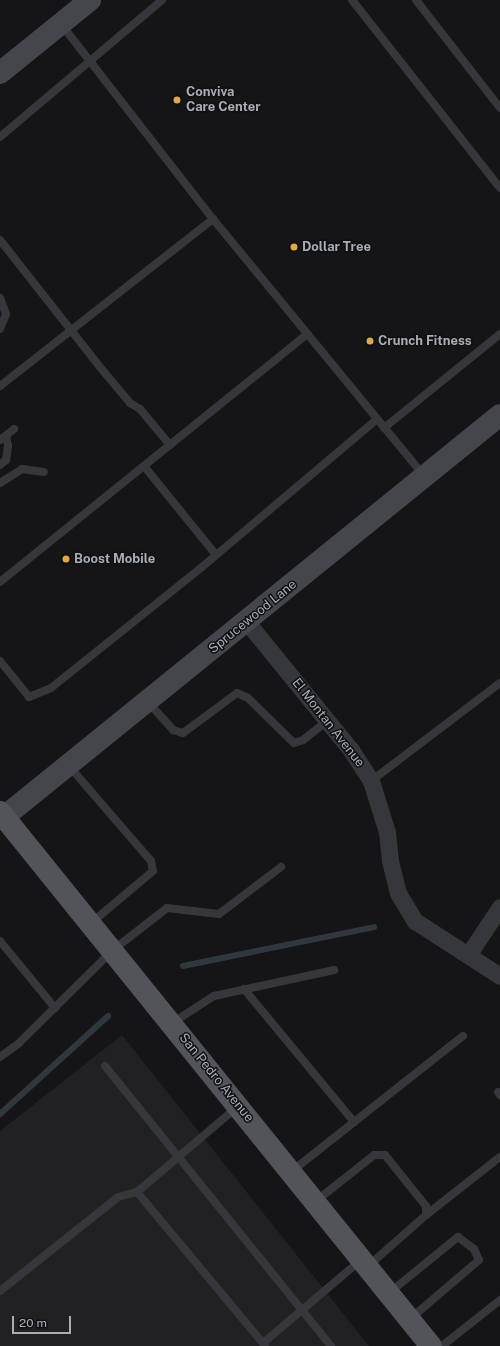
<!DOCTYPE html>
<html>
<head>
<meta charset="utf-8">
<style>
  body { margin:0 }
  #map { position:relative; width:500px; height:1346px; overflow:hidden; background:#151517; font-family:"Public Sans",sans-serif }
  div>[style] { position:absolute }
  .built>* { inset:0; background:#212124 }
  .stream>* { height:6px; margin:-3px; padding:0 3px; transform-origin:3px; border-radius:3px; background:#2f383e }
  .lane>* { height:8px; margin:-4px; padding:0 4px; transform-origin:4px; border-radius:4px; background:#36373b }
  .street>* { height:17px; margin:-8.5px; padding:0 8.5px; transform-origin:8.5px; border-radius:8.5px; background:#36373b }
  .secondary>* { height:22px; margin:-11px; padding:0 11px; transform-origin:11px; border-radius:11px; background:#45464b }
  .primary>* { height:22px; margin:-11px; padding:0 11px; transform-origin:11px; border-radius:11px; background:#53545a }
  .dots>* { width:11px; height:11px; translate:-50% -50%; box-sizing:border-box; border:2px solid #101012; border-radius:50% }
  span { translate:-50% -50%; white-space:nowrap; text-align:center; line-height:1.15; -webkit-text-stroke:3px #101012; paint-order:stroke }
  .poi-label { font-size:13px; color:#a8adb6; font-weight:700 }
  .left { translate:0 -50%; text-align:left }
  .street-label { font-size:13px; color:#a8adb6 }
  .scale { position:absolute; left:12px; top:1316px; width:59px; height:18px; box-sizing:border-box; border:2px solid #a8adb6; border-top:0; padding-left:5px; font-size:12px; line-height:14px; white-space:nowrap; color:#a8adb6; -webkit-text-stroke:3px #101012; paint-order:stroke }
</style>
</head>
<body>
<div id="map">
  <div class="built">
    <div style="clip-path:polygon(122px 1035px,369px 1346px,0 1346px,0 1131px)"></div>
  </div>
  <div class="stream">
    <div style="left:183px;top:966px;width:195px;rotate:-11.5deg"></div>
    <div style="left:0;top:1114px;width:146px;rotate:-42.2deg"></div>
  </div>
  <div class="lane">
    <div style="left:352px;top:0;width:239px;rotate:51.8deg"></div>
    <div style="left:416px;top:0;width:137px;rotate:52.1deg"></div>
    <div style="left:61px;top:24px;width:247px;rotate:52.1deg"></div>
    <div style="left:213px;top:219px;width:333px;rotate:50.6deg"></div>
    <div style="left:0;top:137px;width:212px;rotate:-40.2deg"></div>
    <div style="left:0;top:240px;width:160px;rotate:51.8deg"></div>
    <div style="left:99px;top:366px;width:48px;rotate:50deg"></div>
    <div style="left:130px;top:403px;width:12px;rotate:31deg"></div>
    <div style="left:140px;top:409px;width:47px;rotate:50.2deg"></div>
    <div style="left:0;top:298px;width:17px;rotate:69deg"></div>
    <div style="left:6px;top:314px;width:16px;rotate:112deg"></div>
    <div style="left:0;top:386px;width:271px;rotate:-38.1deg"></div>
    <div style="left:384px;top:428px;width:149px;rotate:-39deg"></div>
    <div style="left:0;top:440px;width:18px;rotate:-38deg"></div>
    <div style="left:0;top:465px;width:8px;rotate:-40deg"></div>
    <div style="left:6px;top:460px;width:6px;rotate:-81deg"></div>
    <div style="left:7px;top:454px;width:8px;rotate:-83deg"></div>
    <div style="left:8px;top:446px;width:10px;rotate:-101deg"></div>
    <div style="left:144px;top:466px;width:114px;rotate:51deg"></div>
    <div style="left:0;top:483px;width:26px;rotate:-32deg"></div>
    <div style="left:22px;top:469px;width:22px;rotate:8deg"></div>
    <div style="left:0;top:582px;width:395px;rotate:-38.9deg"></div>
    <div style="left:0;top:661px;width:46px;rotate:51.1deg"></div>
    <div style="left:29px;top:697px;width:24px;rotate:-22deg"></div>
    <div style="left:51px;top:688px;width:193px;rotate:-38.7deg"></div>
    <div style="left:202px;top:567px;width:229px;rotate:-40.2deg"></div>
    <div style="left:148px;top:702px;width:38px;rotate:48deg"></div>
    <div style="left:173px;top:730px;width:10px;rotate:17deg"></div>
    <div style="left:183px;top:733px;width:67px;rotate:-36.5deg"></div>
    <div style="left:237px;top:693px;width:12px;rotate:24deg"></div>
    <div style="left:248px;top:698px;width:64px;rotate:44.4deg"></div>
    <div style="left:294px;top:743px;width:9px;rotate:-18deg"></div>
    <div style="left:303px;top:740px;width:31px;rotate:-38deg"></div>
    <div style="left:69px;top:766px;width:125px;rotate:49.2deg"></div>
    <div style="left:151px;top:861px;width:10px;rotate:79deg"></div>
    <div style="left:153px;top:871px;width:81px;rotate:140deg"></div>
    <div style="left:371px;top:781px;width:162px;rotate:-37.2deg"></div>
    <div style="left:0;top:941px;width:87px;rotate:50.6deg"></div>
    <div style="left:244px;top:989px;width:173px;rotate:50.4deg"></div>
    <div style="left:172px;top:1023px;width:50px;rotate:-32.7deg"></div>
    <div style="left:214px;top:996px;width:123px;rotate:-12.2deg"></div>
    <div style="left:0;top:1057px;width:24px;rotate:-36deg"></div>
    <div style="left:19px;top:1043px;width:132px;rotate:-44.7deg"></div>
    <div style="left:113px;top:950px;width:68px;rotate:-37.9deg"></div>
    <div style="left:167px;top:908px;width:52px;rotate:6.6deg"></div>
    <div style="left:219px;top:914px;width:78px;rotate:-37.2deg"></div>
    <div style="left:105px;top:1066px;width:360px;rotate:51.1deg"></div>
    <div style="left:498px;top:1092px;width:4px;rotate:56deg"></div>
    <div style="left:236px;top:1108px;width:130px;rotate:139.7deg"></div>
    <div style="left:137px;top:1192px;width:197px;rotate:50.2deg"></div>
    <div style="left:292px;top:1171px;width:218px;rotate:-38.3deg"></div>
    <div style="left:316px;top:1201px;width:74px;rotate:-38.4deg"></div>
    <div style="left:374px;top:1155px;width:11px"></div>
    <div style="left:385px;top:1155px;width:65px;rotate:51.2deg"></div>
    <div style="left:426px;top:1206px;width:9px;rotate:90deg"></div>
    <div style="left:426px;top:1215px;width:79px;rotate:138.6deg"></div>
    <div style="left:426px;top:1215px;width:94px;rotate:-38.1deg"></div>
    <div style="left:0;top:1291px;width:151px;rotate:-38.5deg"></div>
    <div style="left:118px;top:1197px;width:20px;rotate:-15deg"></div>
    <div style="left:389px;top:1293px;width:89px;rotate:-39.1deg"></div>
    <div style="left:458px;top:1237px;width:20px;rotate:37deg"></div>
    <div style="left:474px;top:1249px;width:12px;rotate:66deg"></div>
    <div style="left:479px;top:1260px;width:91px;rotate:139.5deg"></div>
    <div style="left:265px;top:1346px;width:4px;rotate:-124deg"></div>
    <div style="left:263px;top:1343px;width:128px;rotate:-40.3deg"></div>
    <div style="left:442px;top:1346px;width:74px;rotate:-38.4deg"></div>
  </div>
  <div class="street">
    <div style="left:247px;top:622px;width:165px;rotate:50.9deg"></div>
    <div style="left:351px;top:750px;width:37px;rotate:57deg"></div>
    <div style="left:371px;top:781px;width:53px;rotate:72.6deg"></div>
    <div style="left:387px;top:832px;width:29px;rotate:84deg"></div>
    <div style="left:390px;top:861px;width:33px;rotate:76deg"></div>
    <div style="left:398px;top:893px;width:33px;rotate:59deg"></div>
    <div style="left:415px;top:921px;width:101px;rotate:32.9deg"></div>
    <div style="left:468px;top:955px;width:58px;rotate:-56.3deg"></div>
  </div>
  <div class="secondary">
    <div style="left:0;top:73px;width:116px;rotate:-39deg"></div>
    <div style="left:4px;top:817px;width:638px;rotate:-39.02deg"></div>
  </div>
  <div class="primary">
    <div style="left:0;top:812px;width:686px;rotate:51.09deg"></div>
  </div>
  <div class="dots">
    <div style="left:177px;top:100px;background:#e2a842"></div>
    <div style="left:294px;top:247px;background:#e2a842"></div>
    <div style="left:370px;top:341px;background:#e2a842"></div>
    <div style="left:66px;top:559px;background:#e2a842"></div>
  </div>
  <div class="poi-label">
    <span class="left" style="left:186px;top:100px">Conviva<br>Care Center</span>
    <span class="left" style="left:302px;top:247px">Dollar Tree</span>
    <span class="left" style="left:378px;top:341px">Crunch Fitness</span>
    <span class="left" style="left:74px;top:559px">Boost Mobile</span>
  </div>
  <div class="street-label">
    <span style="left:253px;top:617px;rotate:-39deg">Sprucewood Lane</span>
    <span style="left:328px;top:723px;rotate:52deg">El Montan Avenue</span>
    <span style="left:216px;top:1078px;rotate:51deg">San Pedro Avenue</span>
  </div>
  <div class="scale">20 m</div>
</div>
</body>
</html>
